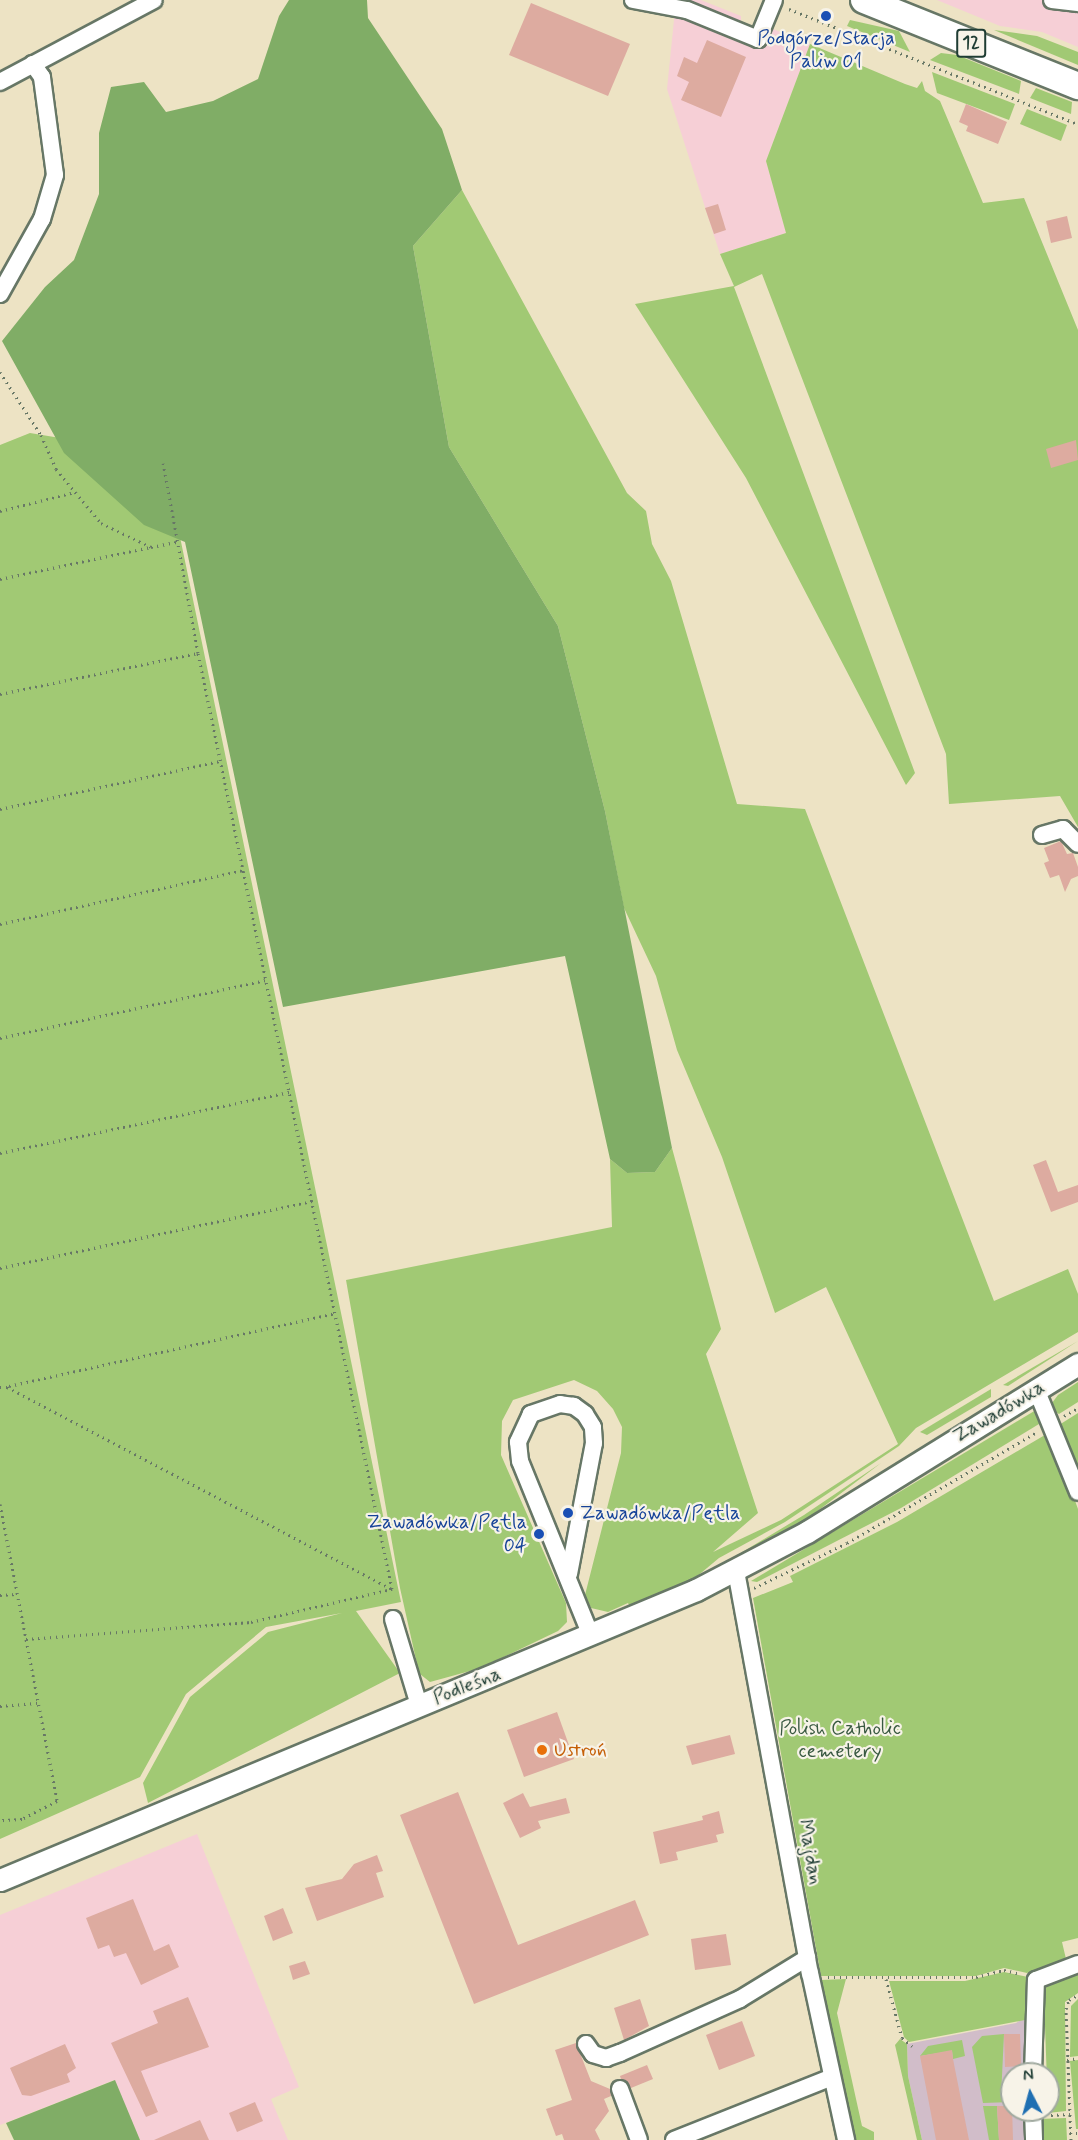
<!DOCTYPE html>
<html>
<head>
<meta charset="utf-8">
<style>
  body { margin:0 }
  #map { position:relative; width:1078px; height:2140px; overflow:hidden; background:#ede3c4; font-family:Mynerve,sans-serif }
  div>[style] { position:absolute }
  .built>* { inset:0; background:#f6cfd6 }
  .industrial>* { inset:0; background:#d1bdc9 }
  .green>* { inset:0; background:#a1c974 }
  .forest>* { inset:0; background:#80ad66 }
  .building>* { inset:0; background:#ddaba0 }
  .path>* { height:3px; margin-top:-1.5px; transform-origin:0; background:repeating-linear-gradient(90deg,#677766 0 1.5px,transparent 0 6px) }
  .roads { filter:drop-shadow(2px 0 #677766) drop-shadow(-2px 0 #677766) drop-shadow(0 2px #677766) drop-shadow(0 -2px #677766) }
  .minor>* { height:16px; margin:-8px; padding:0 8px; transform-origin:8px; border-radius:8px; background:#fff }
  .major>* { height:21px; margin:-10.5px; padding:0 10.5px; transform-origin:10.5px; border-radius:10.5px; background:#fff }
  .highway>* { height:26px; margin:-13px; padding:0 13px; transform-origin:13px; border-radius:13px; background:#fff }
  .dots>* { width:16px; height:16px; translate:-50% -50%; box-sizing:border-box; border:3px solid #f7f3e8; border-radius:50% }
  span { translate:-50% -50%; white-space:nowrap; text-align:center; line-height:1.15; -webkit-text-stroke:4.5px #f7f3e8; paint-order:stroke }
  .shield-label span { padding:2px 4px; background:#f7f3e8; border:2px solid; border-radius:4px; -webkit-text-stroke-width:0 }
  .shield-label { font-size:18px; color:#1f3d34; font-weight:700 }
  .transit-label { font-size:20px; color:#164399 }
  .left { translate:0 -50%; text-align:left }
  .right { translate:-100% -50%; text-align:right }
  .street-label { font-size:20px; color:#1f3d34 }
  .park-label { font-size:20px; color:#395941 }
  .food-label { font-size:20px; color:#c56008 }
  .north { position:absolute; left:1000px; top:2062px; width:60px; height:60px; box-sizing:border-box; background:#f7f3e8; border:2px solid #a1aaa0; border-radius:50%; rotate:354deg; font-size:16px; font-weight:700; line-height:24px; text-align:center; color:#1f3d34 }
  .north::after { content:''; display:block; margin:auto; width:21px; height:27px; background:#1f6fb2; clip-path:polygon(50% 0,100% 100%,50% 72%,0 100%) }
</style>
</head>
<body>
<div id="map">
  <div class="built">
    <div style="clip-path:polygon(676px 0,701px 0,741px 16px,741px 25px,750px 28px,756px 22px,810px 44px,766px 161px,786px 233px,720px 254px,667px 89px)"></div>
    <div style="clip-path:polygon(937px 0,1078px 0,1078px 47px,1042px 32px,1000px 26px)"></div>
    <div style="clip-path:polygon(197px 1834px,299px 2087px,271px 2099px,288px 2140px,140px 2140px,114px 2080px,0 2125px,0 1915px)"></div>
  </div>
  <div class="industrial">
    <div style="clip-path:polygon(1028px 2016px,1028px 2074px,1012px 2074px,1012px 2110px,1028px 2110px,1027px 2140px,922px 2140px,908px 2076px,907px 2044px,1016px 2023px)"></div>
  </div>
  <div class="green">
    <div style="clip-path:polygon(850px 20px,899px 31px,910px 52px,847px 26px)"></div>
    <div style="clip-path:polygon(994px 30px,1037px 36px,1078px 52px,1078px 65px)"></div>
    <div style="clip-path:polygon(810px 44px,905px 84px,917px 88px,922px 81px,925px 91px,940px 101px,983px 203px,1024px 198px,1078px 330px,1078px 827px,1060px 796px,949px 804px,946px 754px,762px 274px,734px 287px,915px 773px,906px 785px,746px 478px,635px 304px,734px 286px,720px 254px,786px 233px,766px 161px)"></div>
    <div style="clip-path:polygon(941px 53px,957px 55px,1021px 81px,1019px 94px,930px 60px)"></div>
    <div style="clip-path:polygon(932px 72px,1015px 104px,1009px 120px,937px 93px)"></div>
    <div style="clip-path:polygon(1036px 88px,1072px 102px,1071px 114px,1030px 98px)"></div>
    <div style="clip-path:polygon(1027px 109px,1067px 125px,1061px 141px,1020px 124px)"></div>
    <div style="clip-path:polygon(462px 190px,627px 493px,646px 511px,652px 544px,671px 581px,737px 804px,805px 809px,994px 1301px,1068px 1269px,1078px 1294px,1078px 1332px,916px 1428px,899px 1446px,785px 1522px,719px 1558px,689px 1583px,630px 1607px,628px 1603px,608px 1612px,591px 1608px,585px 1595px,621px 1453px,622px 1427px,613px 1409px,597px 1391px,574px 1380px,513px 1400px,502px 1421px,501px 1455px,566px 1603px,567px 1622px,558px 1631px,481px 1668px,430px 1682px,411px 1667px,417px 1664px,400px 1588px,346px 1280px,612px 1227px,610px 1159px,627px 1173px,655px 1172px,672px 1148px,721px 1329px,706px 1354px,758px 1513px,713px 1552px,781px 1520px,898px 1444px,826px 1287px,775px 1313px,722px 1157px,677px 1050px,656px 976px,624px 908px,605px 811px,558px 626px,449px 447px,413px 246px)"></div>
    <div style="clip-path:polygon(30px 433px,163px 455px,401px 1602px,356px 1611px,400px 1673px,148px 1803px,143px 1783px,190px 1697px,268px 1632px,342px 1613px,266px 1627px,186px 1694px,140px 1777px,0 1839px,0 445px)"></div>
    <div style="clip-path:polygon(1078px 1341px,1008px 1386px,1003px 1385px)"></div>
    <div style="clip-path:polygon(1078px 1382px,1078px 1402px,1059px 1414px,1054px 1411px,1052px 1403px,1058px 1395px)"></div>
    <div style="clip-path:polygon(991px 1389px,991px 1397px,927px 1435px,920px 1432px)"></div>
    <div style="clip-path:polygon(1036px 1410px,1043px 1420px,1039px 1424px,901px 1508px,757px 1582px,751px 1581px)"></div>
    <div style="clip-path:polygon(1078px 1413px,1078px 1475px,1059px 1425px)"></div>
    <div style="clip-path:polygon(1050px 1432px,1078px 1509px,1078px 1938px,1062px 1942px,1066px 1959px,1027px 1973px,1004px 1968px,976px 1976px,821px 1976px,753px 1598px,793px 1582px,790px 1576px,897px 1522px)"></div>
    <div style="clip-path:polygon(881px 1463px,807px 1519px,724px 1563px,804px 1515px)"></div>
    <div style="clip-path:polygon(1004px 1972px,1028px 1977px,1025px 2020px,909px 2042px,904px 2037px,889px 1981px,965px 1981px)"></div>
    <div style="clip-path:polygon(1078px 1973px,1078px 1993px,1065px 2002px,1066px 2111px,1039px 2114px,1039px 2110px,1048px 2110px,1045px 2026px,1038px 2018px,1041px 1989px)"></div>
    <div style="clip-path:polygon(846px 1979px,837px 2013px,862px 2126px,874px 2132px,874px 2140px,852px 2140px,821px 1980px)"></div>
    <div style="clip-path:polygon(1078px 1999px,1078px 2056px,1070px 2057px,1071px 2006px)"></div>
    <div style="clip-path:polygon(1004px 2034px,1001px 2097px,1012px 2098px,1012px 2102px,983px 2103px,972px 2047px,982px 2036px)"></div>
    <div style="clip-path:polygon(900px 2039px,907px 2044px,908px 2076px,922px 2140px,917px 2140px,895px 2045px)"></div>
    <div style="clip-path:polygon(962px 2040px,965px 2056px,953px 2059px,952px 2051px,920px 2056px,928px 2046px)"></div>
    <div style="clip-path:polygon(1078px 2060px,1078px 2129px,1076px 2129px,1070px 2061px)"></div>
    <div style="clip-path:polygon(983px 2106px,997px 2106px,999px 2140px,989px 2140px)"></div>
    <div style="clip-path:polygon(1066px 2118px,1067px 2140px,1039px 2140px,1039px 2119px)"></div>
  </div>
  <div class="forest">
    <div style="clip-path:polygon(289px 0,367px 0,368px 18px,442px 129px,462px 190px,413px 246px,449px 447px,558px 626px,605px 811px,672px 1148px,655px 1172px,627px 1173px,610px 1159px,565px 956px,283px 1007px,185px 542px,144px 525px,64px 453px,2px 341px,45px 287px,74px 260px,99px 194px,99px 133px,111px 87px,144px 82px,166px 112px,213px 101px,258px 79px,279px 16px)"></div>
    <div style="clip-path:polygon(115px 2080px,140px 2140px,14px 2140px,6px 2123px)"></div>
  </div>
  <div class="building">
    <div style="clip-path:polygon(531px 3px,630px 44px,608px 96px,509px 55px)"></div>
    <div style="clip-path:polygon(707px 40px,746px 57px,721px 117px,681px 100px,689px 82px,677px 76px,684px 57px,697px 63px)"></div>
    <div style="clip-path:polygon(966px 104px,1007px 122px,998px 144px,966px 131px,968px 126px,959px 122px)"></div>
    <div style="clip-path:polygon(718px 204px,726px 230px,714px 234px,705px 208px)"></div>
    <div style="clip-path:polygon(1067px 216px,1072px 238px,1051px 243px,1046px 221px)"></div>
    <div style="clip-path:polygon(1076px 440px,1078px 460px,1051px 468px,1046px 449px)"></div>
    <div style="clip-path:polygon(1061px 841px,1067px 854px,1073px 853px,1078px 867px,1078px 876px,1071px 879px,1065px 892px,1059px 875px,1050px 878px,1044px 863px,1049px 861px,1044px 848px)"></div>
    <div style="clip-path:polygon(1046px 1160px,1058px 1192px,1078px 1185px,1078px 1202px,1051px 1212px,1033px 1165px)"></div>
    <div style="clip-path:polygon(557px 1712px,574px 1759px,524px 1777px,507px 1730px)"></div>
    <div style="clip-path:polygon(730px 1735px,735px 1754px,692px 1765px,686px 1746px)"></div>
    <div style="clip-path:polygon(458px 1792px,518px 1945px,635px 1900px,649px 1935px,474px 2004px,400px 1815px)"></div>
    <div style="clip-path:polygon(523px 1793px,530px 1807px,566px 1798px,570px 1813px,538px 1821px,541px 1828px,520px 1838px,503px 1803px)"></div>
    <div style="clip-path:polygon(719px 1811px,724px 1833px,716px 1835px,718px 1842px,676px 1852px,678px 1860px,660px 1864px,653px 1832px,703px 1820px,702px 1816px)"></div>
    <div style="clip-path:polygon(377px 1855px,383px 1871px,376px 1873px,384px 1897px,317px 1921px,305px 1888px,342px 1879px,354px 1864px)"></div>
    <div style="clip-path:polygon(133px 1899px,154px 1951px,169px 1944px,179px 1967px,141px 1985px,126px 1953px,114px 1957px,109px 1945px,98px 1949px,86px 1918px)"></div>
    <div style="clip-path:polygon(283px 1908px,293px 1933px,273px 1941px,264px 1916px)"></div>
    <div style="clip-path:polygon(726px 1934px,731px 1965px,695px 1970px,691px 1939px)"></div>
    <div style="clip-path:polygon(305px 1961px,310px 1974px,293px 1980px,289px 1966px)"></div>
    <div style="clip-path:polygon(188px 1997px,209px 2047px,141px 2071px,158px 2112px,146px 2117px,111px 2043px,158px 2023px,153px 2011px)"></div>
    <div style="clip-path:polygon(640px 1999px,649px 2026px,624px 2040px,614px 2008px)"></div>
    <div style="clip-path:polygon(742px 2021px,755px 2056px,719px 2070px,706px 2035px)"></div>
    <div style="clip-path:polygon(1004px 2034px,1020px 2034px,1021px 2066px,1005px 2067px)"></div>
    <div style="clip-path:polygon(576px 2043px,591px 2081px,610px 2089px,611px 2096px,604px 2099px,609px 2111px,595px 2130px,600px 2140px,564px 2140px,562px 2134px,556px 2136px,546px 2109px,572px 2100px,555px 2050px)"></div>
    <div style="clip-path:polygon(65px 2044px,76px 2068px,67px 2074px,70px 2082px,31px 2096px,22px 2095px,10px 2068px)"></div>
    <div style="clip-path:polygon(952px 2050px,953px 2059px,969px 2140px,936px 2140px,920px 2056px)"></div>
    <div style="clip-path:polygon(647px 2065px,653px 2079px,631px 2088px,621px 2079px,620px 2076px)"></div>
    <div style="clip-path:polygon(255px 2102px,263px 2121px,237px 2132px,229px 2113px)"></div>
    <div style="clip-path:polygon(997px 2106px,1012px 2106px,1013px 2140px,999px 2140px)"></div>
    <div style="clip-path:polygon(200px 2120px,209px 2140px,154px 2140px)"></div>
  </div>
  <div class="path">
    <div style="left:789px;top:9px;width:311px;rotate:21.7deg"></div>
    <div style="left:0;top:372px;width:75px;rotate:56.9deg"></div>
    <div style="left:41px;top:435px;width:37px;rotate:66deg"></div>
    <div style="left:56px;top:469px;width:70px;rotate:50.2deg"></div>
    <div style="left:101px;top:523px;width:55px;rotate:25.6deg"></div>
    <div style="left:151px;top:547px;width:26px;rotate:-11deg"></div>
    <div style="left:0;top:511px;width:77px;rotate:-14.2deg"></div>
    <div style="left:0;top:579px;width:154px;rotate:-12deg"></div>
    <div style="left:0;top:694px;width:202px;rotate:-11.7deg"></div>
    <div style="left:0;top:809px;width:225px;rotate:-12.3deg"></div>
    <div style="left:0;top:924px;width:250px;rotate:-12.5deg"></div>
    <div style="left:0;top:1038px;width:273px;rotate:-12.3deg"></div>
    <div style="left:0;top:1153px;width:296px;rotate:-11.9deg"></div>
    <div style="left:0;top:1268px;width:319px;rotate:-12.1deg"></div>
    <div style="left:9px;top:1386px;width:335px;rotate:-12.6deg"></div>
    <div style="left:0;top:1387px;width:7px"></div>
    <div style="left:7px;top:1387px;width:435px;rotate:27.7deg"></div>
    <div style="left:392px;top:1589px;width:956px;rotate:-101.71deg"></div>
    <div style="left:198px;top:653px;width:193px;rotate:-100.4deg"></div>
    <div style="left:1064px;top:1416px;width:16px;rotate:-30deg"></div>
    <div style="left:0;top:1504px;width:302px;rotate:79.1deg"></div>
    <div style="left:57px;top:1801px;width:39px;rotate:153deg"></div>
    <div style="left:22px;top:1819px;width:22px;rotate:177deg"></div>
    <div style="left:754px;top:1588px;width:103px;rotate:-25.8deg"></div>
    <div style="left:847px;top:1543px;width:220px;rotate:-30.3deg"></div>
    <div style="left:0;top:1595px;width:16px;rotate:-4deg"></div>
    <div style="left:26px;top:1639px;width:226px;rotate:-4.3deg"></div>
    <div style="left:251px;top:1622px;width:145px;rotate:-13.2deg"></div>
    <div style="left:0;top:1706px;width:38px;rotate:-5deg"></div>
    <div style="left:828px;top:1977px;width:148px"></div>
    <div style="left:976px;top:1977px;width:29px;rotate:-14deg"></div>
    <div style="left:1004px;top:1970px;width:17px;rotate:13deg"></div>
    <div style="left:886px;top:1979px;width:61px;rotate:74.8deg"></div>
    <div style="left:902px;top:2038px;width:13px;rotate:39deg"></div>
    <div style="left:1067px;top:2060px;width:11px;rotate:-10deg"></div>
    <div style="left:1051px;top:2115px;width:19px;rotate:-3deg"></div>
    <div style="left:1070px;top:2133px;width:8px"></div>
    <div style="left:1071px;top:2140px;width:131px;rotate:-92.2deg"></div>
    <div style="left:1066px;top:2009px;width:9px;rotate:-72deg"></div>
    <div style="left:1069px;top:2000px;width:10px;rotate:-29deg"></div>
  </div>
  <div class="roads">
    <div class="minor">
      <div style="left:633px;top:0;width:55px;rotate:10.5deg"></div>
      <div style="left:687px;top:10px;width:77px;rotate:22.2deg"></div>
      <div style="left:758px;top:39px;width:42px;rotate:-67.7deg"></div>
      <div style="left:1052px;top:0;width:26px;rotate:7deg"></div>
      <div style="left:0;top:82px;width:174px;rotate:-28deg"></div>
      <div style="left:0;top:294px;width:86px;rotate:-60.8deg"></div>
      <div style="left:42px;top:219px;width:46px;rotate:-73.5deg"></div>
      <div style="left:55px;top:175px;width:99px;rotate:-97.6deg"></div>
      <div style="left:42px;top:77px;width:16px;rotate:-125deg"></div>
      <div style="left:1042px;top:835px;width:22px;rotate:-16deg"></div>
      <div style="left:1063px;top:829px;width:21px;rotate:45deg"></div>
      <div style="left:1036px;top:1389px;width:111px;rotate:67.8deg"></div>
      <div style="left:736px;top:1571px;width:409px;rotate:79.6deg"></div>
      <div style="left:810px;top:1973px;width:171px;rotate:77.8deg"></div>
      <div style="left:569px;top:1574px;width:133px;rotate:-79.2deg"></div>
      <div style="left:594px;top:1443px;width:16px;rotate:-94deg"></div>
      <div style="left:593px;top:1427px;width:15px;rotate:-122deg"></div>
      <div style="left:585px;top:1414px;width:14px;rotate:-144deg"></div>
      <div style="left:574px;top:1406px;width:14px;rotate:-172deg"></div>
      <div style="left:560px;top:1404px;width:31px;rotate:161deg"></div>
      <div style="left:531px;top:1414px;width:31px;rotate:115deg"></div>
      <div style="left:518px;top:1442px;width:19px;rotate:84deg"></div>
      <div style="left:520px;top:1461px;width:189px;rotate:67.9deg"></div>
      <div style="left:393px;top:1619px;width:90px;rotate:73.2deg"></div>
      <div style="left:586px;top:2044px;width:12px;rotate:55deg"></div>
      <div style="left:593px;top:2054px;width:14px;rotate:17deg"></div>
      <div style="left:606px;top:2058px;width:15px;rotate:-20deg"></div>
      <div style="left:620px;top:2053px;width:132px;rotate:-24.2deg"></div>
      <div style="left:740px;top:1999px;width:79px;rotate:-31.5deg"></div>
      <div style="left:1033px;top:2074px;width:94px;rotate:-88.2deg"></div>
      <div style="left:1036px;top:1980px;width:45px;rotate:-20.9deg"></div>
      <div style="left:620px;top:2089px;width:54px;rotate:69.6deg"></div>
      <div style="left:1033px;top:2110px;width:30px;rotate:88deg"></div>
      <div style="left:674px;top:2140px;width:170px;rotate:-21.7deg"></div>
    </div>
    <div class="major">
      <div style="left:0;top:1880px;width:754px;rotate:-22.62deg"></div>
      <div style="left:696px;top:1590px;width:125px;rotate:-27.6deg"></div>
      <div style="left:807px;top:1532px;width:319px;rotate:-31.8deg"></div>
    </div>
    <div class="highway">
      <div style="left:864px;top:0;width:231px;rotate:21.9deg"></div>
    </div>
  </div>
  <div class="dots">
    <div style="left:826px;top:16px;background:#1a4fb4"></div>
    <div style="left:568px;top:1513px;background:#1a4fb4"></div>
    <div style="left:539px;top:1534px;background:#1a4fb4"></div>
    <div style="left:542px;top:1750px;background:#e8710a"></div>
  </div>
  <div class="shield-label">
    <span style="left:971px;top:43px">12</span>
  </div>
  <div class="transit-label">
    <span style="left:826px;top:50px">Podgórze/Stacja<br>Paliw 01</span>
    <span class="left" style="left:580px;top:1513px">Zawadówka/Pętla</span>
    <span class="right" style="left:527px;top:1534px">Zawadówka/Pętla<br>04</span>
  </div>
  <div class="street-label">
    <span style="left:999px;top:1412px;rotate:-31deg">Zawadówka</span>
    <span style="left:467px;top:1686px;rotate:-21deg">Podleśna</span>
    <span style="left:810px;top:1852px;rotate:80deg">Majdan</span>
  </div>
  <div class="park-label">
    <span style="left:840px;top:1740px">Polish Catholic<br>cemetery</span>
  </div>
  <div class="food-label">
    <span class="left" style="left:554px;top:1750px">Ustroń</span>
  </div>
  <div class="north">N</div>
</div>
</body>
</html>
